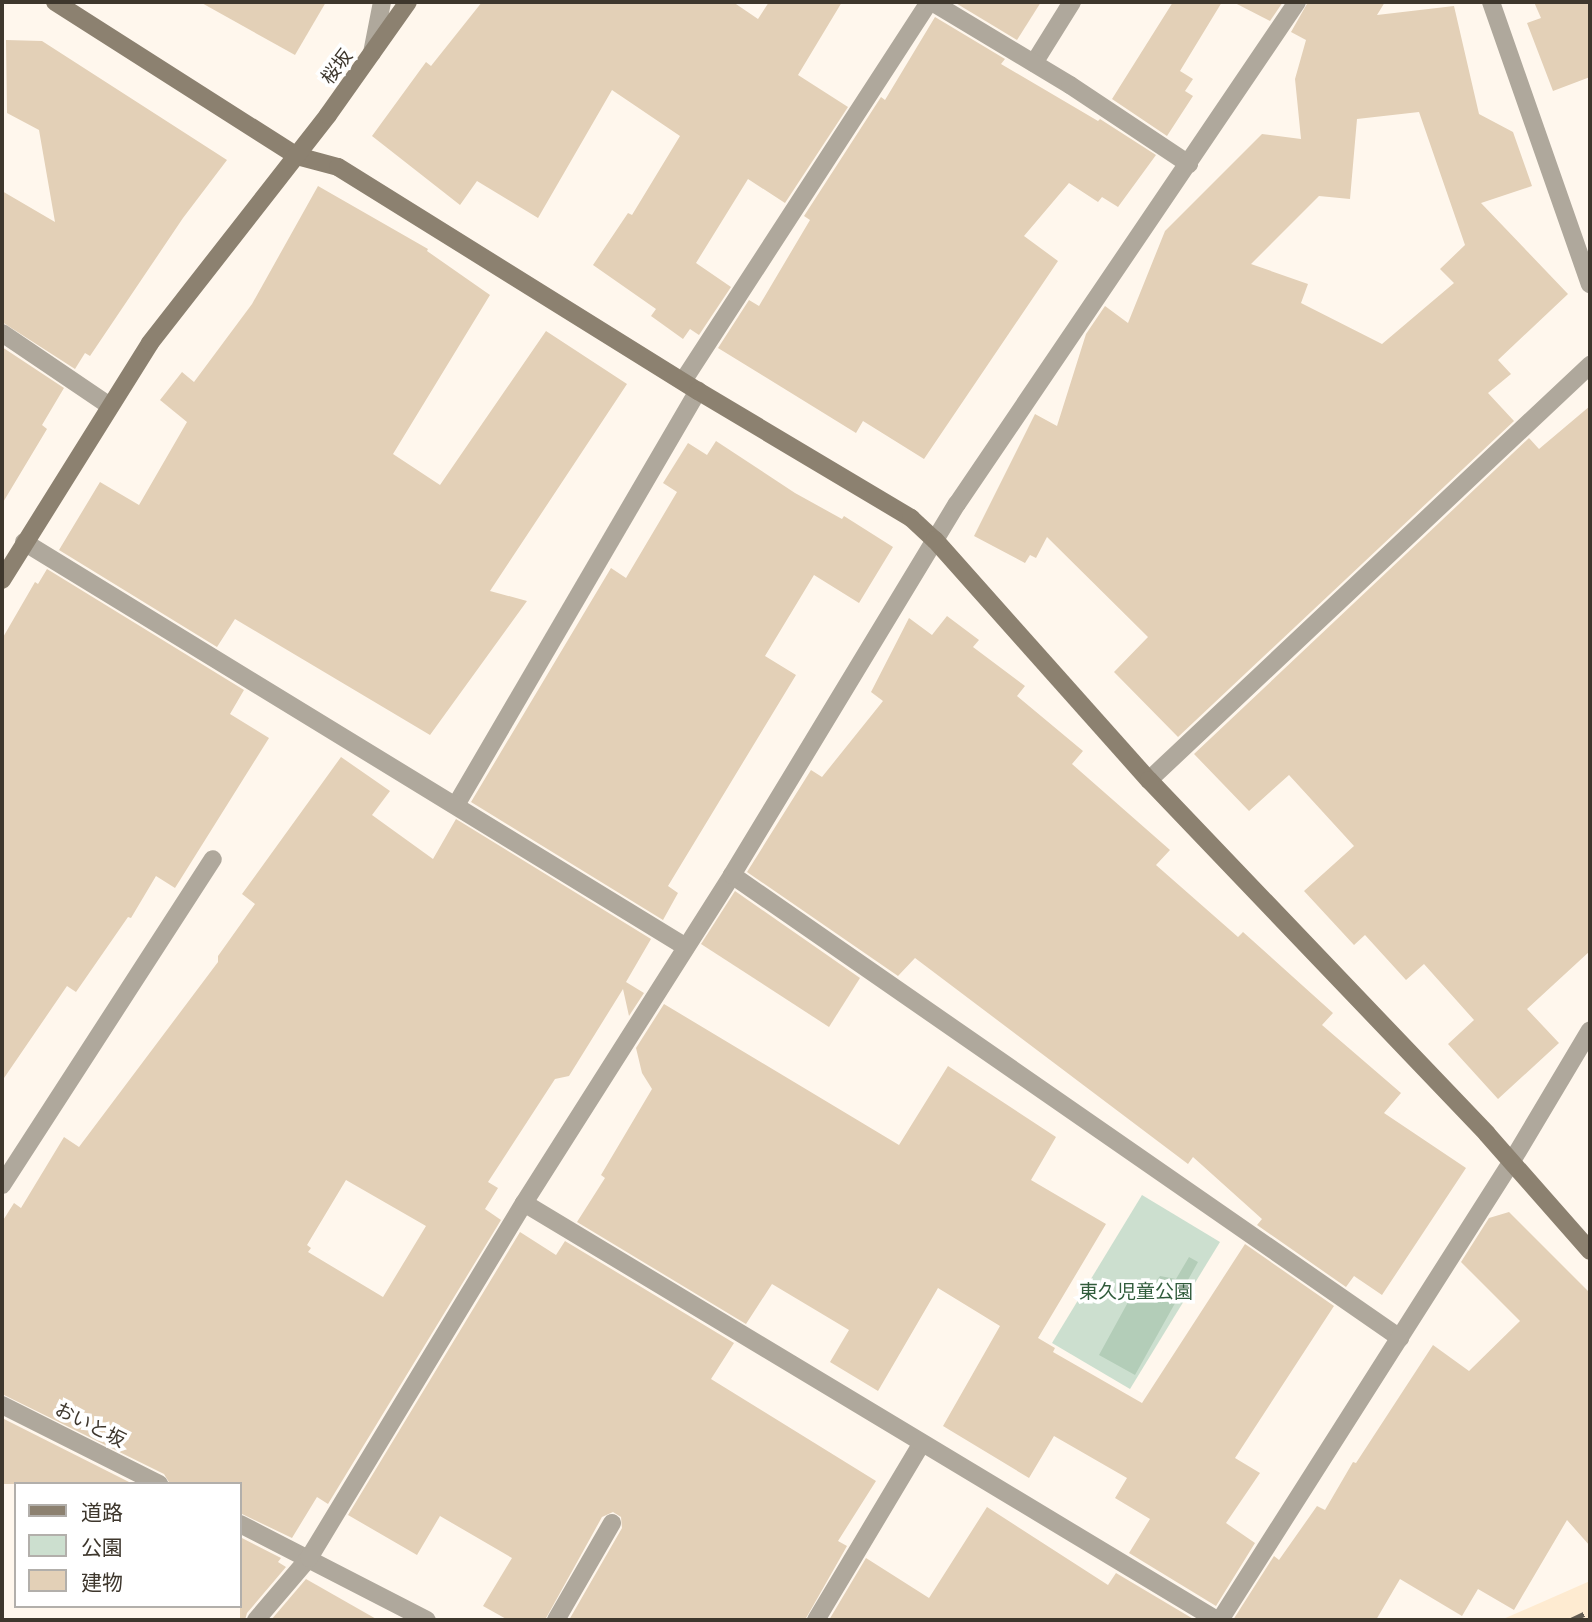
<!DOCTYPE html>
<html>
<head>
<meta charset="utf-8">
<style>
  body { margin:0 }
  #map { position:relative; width:1592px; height:1622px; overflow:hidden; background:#fff7ed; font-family:"Fira Sans Condensed","Noto Sans JP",sans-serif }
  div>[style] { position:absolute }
  .built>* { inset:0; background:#feebd1 }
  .green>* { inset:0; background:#ccdfcf }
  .forest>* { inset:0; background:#b3cdb8 }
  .building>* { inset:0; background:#e3d0b7 }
  .lane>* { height:18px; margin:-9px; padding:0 9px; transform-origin:9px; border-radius:9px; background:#afa89c }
  .street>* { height:18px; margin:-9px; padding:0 9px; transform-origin:9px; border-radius:9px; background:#afa89c }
  .secondary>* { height:18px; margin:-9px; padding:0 9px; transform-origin:9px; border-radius:9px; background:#8c8170 }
  .rail>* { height:5px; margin-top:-2.5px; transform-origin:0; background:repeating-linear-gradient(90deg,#655e54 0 14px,transparent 0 21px) }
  span { translate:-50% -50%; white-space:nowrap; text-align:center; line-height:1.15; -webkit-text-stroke:7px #fff; paint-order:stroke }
  .street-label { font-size:19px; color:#3e372d }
  .park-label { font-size:19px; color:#305b3b }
  .frame { position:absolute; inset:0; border:4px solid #3e372d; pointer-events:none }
  .legend { position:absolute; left:14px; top:1482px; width:228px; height:126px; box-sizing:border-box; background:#fff; border:2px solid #b2afab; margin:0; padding:9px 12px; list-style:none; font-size:21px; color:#3e372d }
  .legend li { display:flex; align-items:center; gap:14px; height:35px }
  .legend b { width:35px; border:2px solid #b2afab }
</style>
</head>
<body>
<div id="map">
  <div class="built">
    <div style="clip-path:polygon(1590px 1581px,1590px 1620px,1501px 1620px)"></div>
  </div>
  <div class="green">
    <div style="clip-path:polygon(1142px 1195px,1220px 1242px,1130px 1389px,1052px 1343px)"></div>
  </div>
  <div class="forest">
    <div style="clip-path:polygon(1189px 1257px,1198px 1262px,1135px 1375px,1099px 1355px,1133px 1293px,1148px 1292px,1160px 1276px,1176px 1279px)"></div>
  </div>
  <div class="building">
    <div style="clip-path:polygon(200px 2px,326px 2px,295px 55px)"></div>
    <div style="clip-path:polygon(482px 2px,733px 2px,758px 19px,769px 2px,842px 2px,798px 75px,848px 107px,785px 203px,748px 179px,696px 263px,731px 287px,699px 335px,690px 329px,683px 339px,651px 316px,656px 309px,593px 265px,628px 213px,632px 215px,680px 136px,612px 90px,538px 218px,477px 181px,460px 205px,372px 136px,426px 62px,431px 66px)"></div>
    <div style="clip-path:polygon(954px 2px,1041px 2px,1017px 40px)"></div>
    <div style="clip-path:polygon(1173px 2px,1222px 2px,1180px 71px,1193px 79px,1185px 91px,1193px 96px,1167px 136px,1112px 99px)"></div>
    <div style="clip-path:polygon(1233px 2px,1283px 2px,1270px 21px)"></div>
    <div style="clip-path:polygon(evenodd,1308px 2px,1385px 2px,1377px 15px,1454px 6px,1479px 114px,1513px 132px,1532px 186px,1481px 203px,1568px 294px,1498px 360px,1511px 374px,1488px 393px,1514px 421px,1178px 737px,1114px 672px,1148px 637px,1047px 537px,1036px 558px,1030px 555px,1025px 563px,974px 536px,1035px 414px,1057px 426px,1086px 334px,1105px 306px,1128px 323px,1165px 231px,1262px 134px,1301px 139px,1295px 79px,1306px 40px,1291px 32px,1308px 2px,1419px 112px,1465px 245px,1440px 269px,1454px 283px,1382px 344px,1301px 303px,1308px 284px,1251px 264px,1319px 196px,1350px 199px,1357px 119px,1419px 112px)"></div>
    <div style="clip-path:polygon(1534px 2px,1590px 2px,1590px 77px,1553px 91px,1527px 23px,1541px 18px)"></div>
    <div style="clip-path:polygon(935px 17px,1005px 59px,1001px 64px,1098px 121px,1100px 119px,1156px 155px,1118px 207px,1102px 197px,1098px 202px,1069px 183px,1024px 236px,1058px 261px,924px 459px,863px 421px,856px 433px,718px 348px,749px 300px,759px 306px,810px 220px,804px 216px,881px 97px,885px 100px)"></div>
    <div style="clip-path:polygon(6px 40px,42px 41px,227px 160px,183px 218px,90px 356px,85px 353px,75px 369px,2px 322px,2px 191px,55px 222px,39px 130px,7px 113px)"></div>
    <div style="clip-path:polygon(318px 186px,428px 249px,427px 251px,490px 295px,393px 454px,440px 485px,546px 331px,627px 384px,490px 591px,527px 601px,430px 735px,235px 619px,217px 647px,59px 550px,100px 482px,139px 505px,187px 422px,160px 400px,182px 372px,194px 382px,252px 304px)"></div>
    <div style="clip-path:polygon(2px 347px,64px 388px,42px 425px,47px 429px,2px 504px)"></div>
    <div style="clip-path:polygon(1590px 406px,1590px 951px,1527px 1009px,1559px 1043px,1498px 1099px,1448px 1044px,1474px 1020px,1424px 964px,1406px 980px,1365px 935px,1354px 945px,1304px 891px,1354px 846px,1289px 775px,1249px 811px,1194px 754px,1529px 438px,1539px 449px)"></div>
    <div style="clip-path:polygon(716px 441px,795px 493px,842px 519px,844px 516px,893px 547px,859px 603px,814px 575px,765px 656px,796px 675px,668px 886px,678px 893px,663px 920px,471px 802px,611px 568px,626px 578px,677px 492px,663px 483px,688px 443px,707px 455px)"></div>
    <div style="clip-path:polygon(47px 569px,244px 690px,230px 714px,269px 738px,175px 888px,156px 876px,131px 918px,128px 917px,76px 992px,67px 986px,2px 1081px,2px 639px,35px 582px,38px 584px)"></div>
    <div style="clip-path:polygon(947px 616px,979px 640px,973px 647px,1025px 686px,1017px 696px,1083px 751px,1072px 764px,1170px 850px,1156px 865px,1238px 937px,1243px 932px,1333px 1013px,1322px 1025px,1401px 1093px,1384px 1113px,1466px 1168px,1382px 1295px,1354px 1276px,1346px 1287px,1257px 1225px,1262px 1219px,1193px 1157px,1188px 1164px,915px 958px,898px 976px,747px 872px,811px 770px,822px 777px,883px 701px,871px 692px,909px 618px,932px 635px)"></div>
    <div style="clip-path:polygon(evenodd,341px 757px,390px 791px,372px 815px,433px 859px,456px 819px,651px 939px,626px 982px,644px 993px,629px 1016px,623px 989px,569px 1076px,555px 1079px,488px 1182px,498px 1188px,485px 1209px,501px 1220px,328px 1504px,317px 1497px,292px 1538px,240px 1513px,240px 1484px,170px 1484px,164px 1474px,2px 1394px,2px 1222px,14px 1203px,21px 1208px,64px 1137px,79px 1147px,218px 962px,218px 956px,255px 904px,242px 894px,341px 757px,346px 1180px,426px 1226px,383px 1297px,308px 1252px,311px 1248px,307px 1245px,346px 1180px)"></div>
    <div style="clip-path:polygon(735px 891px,860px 978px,829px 1027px,701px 944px)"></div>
    <div style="clip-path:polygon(664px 1004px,899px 1145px,948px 1066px,1056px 1137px,1031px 1180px,1106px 1224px,1038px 1338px,1055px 1348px,1053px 1352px,1142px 1403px,1245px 1244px,1334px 1306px,1235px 1458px,1260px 1473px,1226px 1523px,1255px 1543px,1216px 1606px,1129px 1553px,1150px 1519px,1115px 1498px,1127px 1478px,1054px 1436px,1029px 1478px,943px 1426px,1000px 1326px,938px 1288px,878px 1391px,830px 1362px,849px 1330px,772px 1284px,746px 1324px,577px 1222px,605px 1178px,601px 1175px,652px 1089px,642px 1073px,636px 1048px)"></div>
    <div style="clip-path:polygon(1509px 1212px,1590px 1293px,1590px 1546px,1567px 1520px,1514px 1610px,1478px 1589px,1462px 1616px,1400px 1579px,1376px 1620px,1233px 1620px,1274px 1556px,1279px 1560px,1317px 1506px,1325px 1510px,1353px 1462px,1356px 1463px,1433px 1345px,1469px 1371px,1520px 1321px,1461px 1262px,1489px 1218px)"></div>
    <div style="clip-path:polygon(520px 1232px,556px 1255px,565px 1241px,734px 1343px,711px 1379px,876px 1481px,838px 1541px,847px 1546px,805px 1620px,569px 1620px,622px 1528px,621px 1517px,613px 1512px,602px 1517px,545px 1620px,508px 1620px,483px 1606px,512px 1558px,440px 1516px,417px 1555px,348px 1515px)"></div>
    <div style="clip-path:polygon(2px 1418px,133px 1484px,2px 1484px)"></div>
    <div style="clip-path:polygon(987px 1507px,1108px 1585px,1116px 1573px,1195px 1620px,829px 1620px,866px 1558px,929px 1598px)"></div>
    <div style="clip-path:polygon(240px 1537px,281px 1558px,278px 1562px,286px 1567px,247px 1613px,245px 1620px,240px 1620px)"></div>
    <div style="clip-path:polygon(306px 1579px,378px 1620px,271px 1620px)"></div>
  </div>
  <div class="lane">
    <div style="left:1034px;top:63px;width:72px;rotate:-58.1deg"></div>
    <div style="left:683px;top:381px;width:452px;rotate:-57deg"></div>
    <div style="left:456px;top:805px;width:480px;rotate:-59.7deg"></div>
    <div style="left:2px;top:1185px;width:388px;rotate:-57.1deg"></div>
    <div style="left:556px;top:1620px;width:112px;rotate:-60deg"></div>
    <div style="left:816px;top:1620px;width:206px;rotate:-59.1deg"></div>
  </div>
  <div class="street">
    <div style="left:932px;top:2px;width:161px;rotate:31deg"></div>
    <div style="left:1070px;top:85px;width:143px;rotate:33.6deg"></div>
    <div style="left:1491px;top:2px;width:299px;rotate:70.7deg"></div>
    <div style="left:372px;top:53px;width:52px;rotate:-78.9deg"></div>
    <div style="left:2px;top:333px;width:130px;rotate:34.1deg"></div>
    <div style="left:24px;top:542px;width:776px;rotate:31.46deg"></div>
    <div style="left:1149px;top:780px;width:606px;rotate:-43.26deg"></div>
    <div style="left:732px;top:875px;width:813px;rotate:34.73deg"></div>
    <div style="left:524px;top:1203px;width:809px;rotate:31.04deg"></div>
    <div style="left:2px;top:1405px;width:176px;rotate:26.7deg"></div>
    <div style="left:240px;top:1524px;width:210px;rotate:27.2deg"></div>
    <div style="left:256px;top:1620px;width:82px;rotate:-49.5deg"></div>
    <div style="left:309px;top:1558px;width:415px;rotate:-58.8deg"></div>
    <div style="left:524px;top:1203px;width:388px;rotate:-57.6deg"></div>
    <div style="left:732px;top:875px;width:434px;rotate:-58.8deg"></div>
    <div style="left:957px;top:504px;width:606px;rotate:-55.89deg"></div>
    <div style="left:1220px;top:1620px;width:544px;rotate:-57.54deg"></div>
    <div style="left:1512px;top:1161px;width:152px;rotate:-59.2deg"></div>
  </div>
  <div class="secondary">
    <div style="left:55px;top:2px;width:287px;rotate:32.5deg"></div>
    <div style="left:297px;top:156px;width:42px;rotate:15deg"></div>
    <div style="left:338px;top:167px;width:424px;rotate:31.9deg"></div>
    <div style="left:698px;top:391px;width:248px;rotate:30.8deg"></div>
    <div style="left:911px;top:518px;width:33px;rotate:43deg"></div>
    <div style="left:935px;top:540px;width:322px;rotate:48.3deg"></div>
    <div style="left:1149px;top:780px;width:489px;rotate:46.3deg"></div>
    <div style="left:1487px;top:1134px;width:156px;rotate:48.6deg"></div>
    <div style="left:2px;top:580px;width:279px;rotate:-58deg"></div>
    <div style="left:150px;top:343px;width:289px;rotate:-52deg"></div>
    <div style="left:328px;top:115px;width:138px;rotate:-54.7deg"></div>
  </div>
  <div class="rail">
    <div style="left:1571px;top:1620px;width:21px;rotate:-25deg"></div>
  </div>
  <div class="street-label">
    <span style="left:337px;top:67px;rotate:-53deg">桜坂</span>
    <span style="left:90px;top:1425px;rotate:27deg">おいと坂</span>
  </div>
  <div class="park-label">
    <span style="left:1136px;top:1292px">東久児童公園</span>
  </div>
  <div class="frame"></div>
  <ul class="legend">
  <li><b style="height:9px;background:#8c8170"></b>道路</li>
  <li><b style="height:19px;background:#ccdfcf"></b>公園</li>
  <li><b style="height:19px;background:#e3d0b7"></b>建物</li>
  </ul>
</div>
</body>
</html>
